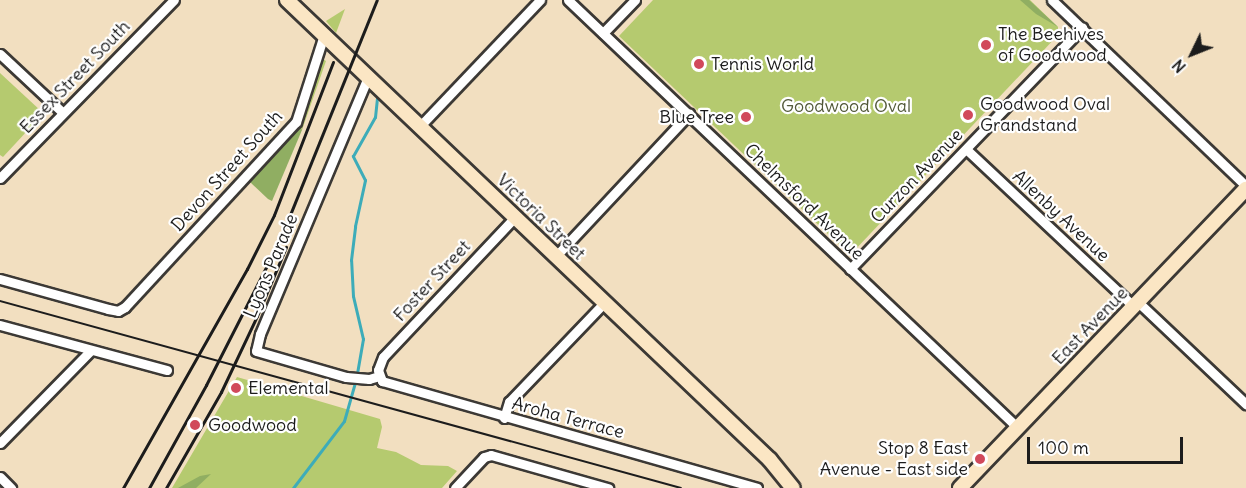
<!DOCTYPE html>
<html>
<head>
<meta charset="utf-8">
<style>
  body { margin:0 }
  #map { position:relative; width:1246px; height:488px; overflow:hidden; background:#f2dfc0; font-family:Delius,sans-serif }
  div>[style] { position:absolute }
  .green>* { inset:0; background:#b5ca6f }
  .forest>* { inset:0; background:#90ae62 }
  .stream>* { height:3px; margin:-1.5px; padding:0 1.5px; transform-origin:1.5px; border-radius:1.5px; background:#3dacb9 }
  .roads { filter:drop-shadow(2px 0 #3c3935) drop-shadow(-2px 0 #3c3935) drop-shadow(0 2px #3c3935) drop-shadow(0 -2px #3c3935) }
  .street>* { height:9px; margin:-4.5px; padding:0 4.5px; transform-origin:4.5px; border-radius:4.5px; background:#fff }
  .secondary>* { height:14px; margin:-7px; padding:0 7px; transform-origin:7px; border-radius:7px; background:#fbe6c4 }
  .tram>* { height:1.5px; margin:-0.75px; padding:0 0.75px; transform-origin:0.75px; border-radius:0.75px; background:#1c1c1c }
  .rail>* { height:3px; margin:-1.5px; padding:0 1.5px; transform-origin:1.5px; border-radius:1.5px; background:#1c1c1c }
  .dots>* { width:16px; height:16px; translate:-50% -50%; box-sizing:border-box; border:3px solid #fff; border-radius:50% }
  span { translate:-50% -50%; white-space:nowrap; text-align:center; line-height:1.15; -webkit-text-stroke:4.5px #fff; paint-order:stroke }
  .poi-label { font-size:18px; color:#1c1c1c }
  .left { translate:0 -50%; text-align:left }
  .right { translate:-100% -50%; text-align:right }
  .street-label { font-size:18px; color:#1c1c1c }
  .park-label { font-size:18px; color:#525939 }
  .north { position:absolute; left:1162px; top:24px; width:60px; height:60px; -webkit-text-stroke:4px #fff; paint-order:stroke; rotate:227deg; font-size:16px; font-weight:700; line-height:24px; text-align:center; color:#1c1c1c }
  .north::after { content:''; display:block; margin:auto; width:21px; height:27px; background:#1c1c1c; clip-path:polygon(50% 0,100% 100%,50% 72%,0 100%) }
  .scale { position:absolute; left:1027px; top:437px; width:156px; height:27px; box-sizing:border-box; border:3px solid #1c1c1c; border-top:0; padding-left:8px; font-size:18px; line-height:21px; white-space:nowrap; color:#1c1c1c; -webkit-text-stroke:4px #fff; paint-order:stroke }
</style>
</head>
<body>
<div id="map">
  <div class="green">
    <div style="clip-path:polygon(653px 0,1030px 0,1058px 27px,1058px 35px,853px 252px,848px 253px,619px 36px)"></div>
    <div style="clip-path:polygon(345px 9px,336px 33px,326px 21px)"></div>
    <div style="clip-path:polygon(323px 59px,326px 61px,302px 130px,300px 126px)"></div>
    <div style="clip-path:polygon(0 73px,41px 111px,41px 116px,3px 157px,0 155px)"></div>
    <div style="clip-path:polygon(237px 377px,380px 419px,382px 427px,377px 448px,396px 452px,421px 465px,448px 466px,457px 471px,442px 488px,172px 488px)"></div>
  </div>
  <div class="forest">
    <div style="clip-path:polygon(1020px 0,1029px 0,1058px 27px,1036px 14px)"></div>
    <div style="clip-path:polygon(300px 126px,302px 130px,272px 201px,268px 199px,250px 182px)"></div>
    <div style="clip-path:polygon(211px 474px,196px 488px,178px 488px,200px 476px)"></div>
  </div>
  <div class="stream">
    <div style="left:293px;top:488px;width:84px;rotate:-52.7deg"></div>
    <div style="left:344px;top:421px;width:44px;rotate:-74.1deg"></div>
    <div style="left:356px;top:379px;width:41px;rotate:-80.1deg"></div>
    <div style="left:363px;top:339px;width:44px;rotate:-103.1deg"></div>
    <div style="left:353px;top:296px;width:36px;rotate:-93deg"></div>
    <div style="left:351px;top:260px;width:34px;rotate:-83deg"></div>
    <div style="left:355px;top:226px;width:47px;rotate:-77.7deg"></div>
    <div style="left:365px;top:180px;width:27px;rotate:-117deg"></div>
    <div style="left:353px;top:156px;width:45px;rotate:-60.6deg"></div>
    <div style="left:375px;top:117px;width:19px;rotate:-84deg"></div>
  </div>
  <div class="roads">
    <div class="street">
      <div style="left:568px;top:0;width:621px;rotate:43.56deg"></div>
      <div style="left:1052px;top:0;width:269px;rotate:43.8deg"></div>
      <div style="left:603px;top:33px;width:46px;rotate:-45.9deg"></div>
      <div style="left:0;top:54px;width:85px;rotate:43.1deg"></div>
      <div style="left:368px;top:77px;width:279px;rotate:112.8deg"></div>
      <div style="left:260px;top:334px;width:17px;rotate:103deg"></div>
      <div style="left:256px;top:351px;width:94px;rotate:16.1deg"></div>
      <div style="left:346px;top:377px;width:23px;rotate:5deg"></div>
      <div style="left:369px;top:379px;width:10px;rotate:-17deg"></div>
      <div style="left:420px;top:126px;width:174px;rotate:-46.4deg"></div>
      <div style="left:966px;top:149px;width:231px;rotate:43.2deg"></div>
      <div style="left:0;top:178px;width:249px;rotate:-45.7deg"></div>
      <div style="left:515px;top:217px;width:192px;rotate:133.3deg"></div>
      <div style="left:383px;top:357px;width:14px;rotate:111deg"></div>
      <div style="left:378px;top:370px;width:12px;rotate:70deg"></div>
      <div style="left:382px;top:381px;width:390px;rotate:15.9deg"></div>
      <div style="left:556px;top:256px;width:195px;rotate:-46.9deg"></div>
      <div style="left:850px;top:269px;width:335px;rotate:-46.1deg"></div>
      <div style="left:0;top:279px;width:112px;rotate:15.5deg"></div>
      <div style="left:108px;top:309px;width:10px;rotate:11deg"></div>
      <div style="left:118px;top:311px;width:8px;rotate:-30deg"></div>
      <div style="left:125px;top:307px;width:252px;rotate:-47.3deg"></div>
      <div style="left:296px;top:122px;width:91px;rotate:-72.2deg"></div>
      <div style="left:1138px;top:302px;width:149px;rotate:43.4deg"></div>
      <div style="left:0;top:325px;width:173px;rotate:15.1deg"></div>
      <div style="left:504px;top:418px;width:17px;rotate:-73deg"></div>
      <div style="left:509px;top:402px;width:139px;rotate:-46.2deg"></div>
      <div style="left:0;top:443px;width:129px;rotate:-45.6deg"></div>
      <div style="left:0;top:477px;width:16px;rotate:45deg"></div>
      <div style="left:455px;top:488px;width:42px;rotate:-46.9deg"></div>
      <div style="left:484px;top:457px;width:7px;rotate:-16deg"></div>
      <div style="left:491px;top:455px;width:122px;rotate:15.8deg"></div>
    </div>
    <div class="secondary">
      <div style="left:287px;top:0;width:667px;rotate:43.6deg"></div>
      <div style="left:770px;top:460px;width:36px;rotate:51deg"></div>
      <div style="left:960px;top:488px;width:414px;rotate:-46.3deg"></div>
    </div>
  </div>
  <div class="tram">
    <div style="left:0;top:301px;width:706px;rotate:15.35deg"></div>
  </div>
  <div class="rail">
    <div style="left:123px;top:488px;width:252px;rotate:-60.5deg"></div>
    <div style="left:247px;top:269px;width:60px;rotate:-63.4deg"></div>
    <div style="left:274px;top:215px;width:164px;rotate:-68.9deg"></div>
    <div style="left:149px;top:488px;width:118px;rotate:-61deg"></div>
    <div style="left:206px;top:385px;width:161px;rotate:-63deg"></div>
    <div style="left:279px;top:242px;width:261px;rotate:-68deg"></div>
    <div style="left:166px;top:488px;width:111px;rotate:-60.2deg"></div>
    <div style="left:221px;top:392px;width:84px;rotate:-64.7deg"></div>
    <div style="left:257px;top:316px;width:75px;rotate:-67.2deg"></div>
  </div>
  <div class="dots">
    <div style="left:986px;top:45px;background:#d1495b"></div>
    <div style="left:699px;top:64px;background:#d1495b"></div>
    <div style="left:968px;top:115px;background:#d1495b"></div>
    <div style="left:746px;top:117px;background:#d1495b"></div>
    <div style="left:236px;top:388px;background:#d1495b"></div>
    <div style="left:195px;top:425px;background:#d1495b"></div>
    <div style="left:980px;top:459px;background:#d1495b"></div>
  </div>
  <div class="poi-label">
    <span class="left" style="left:998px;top:45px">The Beehives<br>of Goodwood</span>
    <span class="left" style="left:711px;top:64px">Tennis World</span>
    <span class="left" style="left:980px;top:115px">Goodwood Oval<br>Grandstand</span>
    <span class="right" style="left:734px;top:117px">Blue Tree</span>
    <span class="left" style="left:248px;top:388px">Elemental</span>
    <span class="left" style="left:208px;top:425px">Goodwood</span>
    <span class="right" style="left:968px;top:459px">Stop 8 East<br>Avenue - East side</span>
  </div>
  <div class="street-label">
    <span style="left:75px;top:77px;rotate:-46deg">Essex Street South</span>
    <span style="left:227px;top:171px;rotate:-48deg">Devon Street South</span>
    <span style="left:917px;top:176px;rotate:-46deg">Curzon Avenue</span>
    <span style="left:804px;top:202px;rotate:44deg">Chelmsford Avenue</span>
    <span style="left:1061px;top:216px;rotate:43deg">Allenby Avenue</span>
    <span style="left:541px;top:217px;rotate:44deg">Victoria Street</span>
    <span style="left:271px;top:266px;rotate:-67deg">Lyons Parade</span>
    <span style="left:432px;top:281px;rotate:-47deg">Foster Street</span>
    <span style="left:1090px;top:326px;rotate:-46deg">East Avenue</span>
    <span style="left:568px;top:418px;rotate:15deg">Aroha Terrace</span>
  </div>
  <div class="park-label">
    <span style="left:846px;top:106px">Goodwood Oval</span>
  </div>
  <div class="north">N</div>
  <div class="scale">100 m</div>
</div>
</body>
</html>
